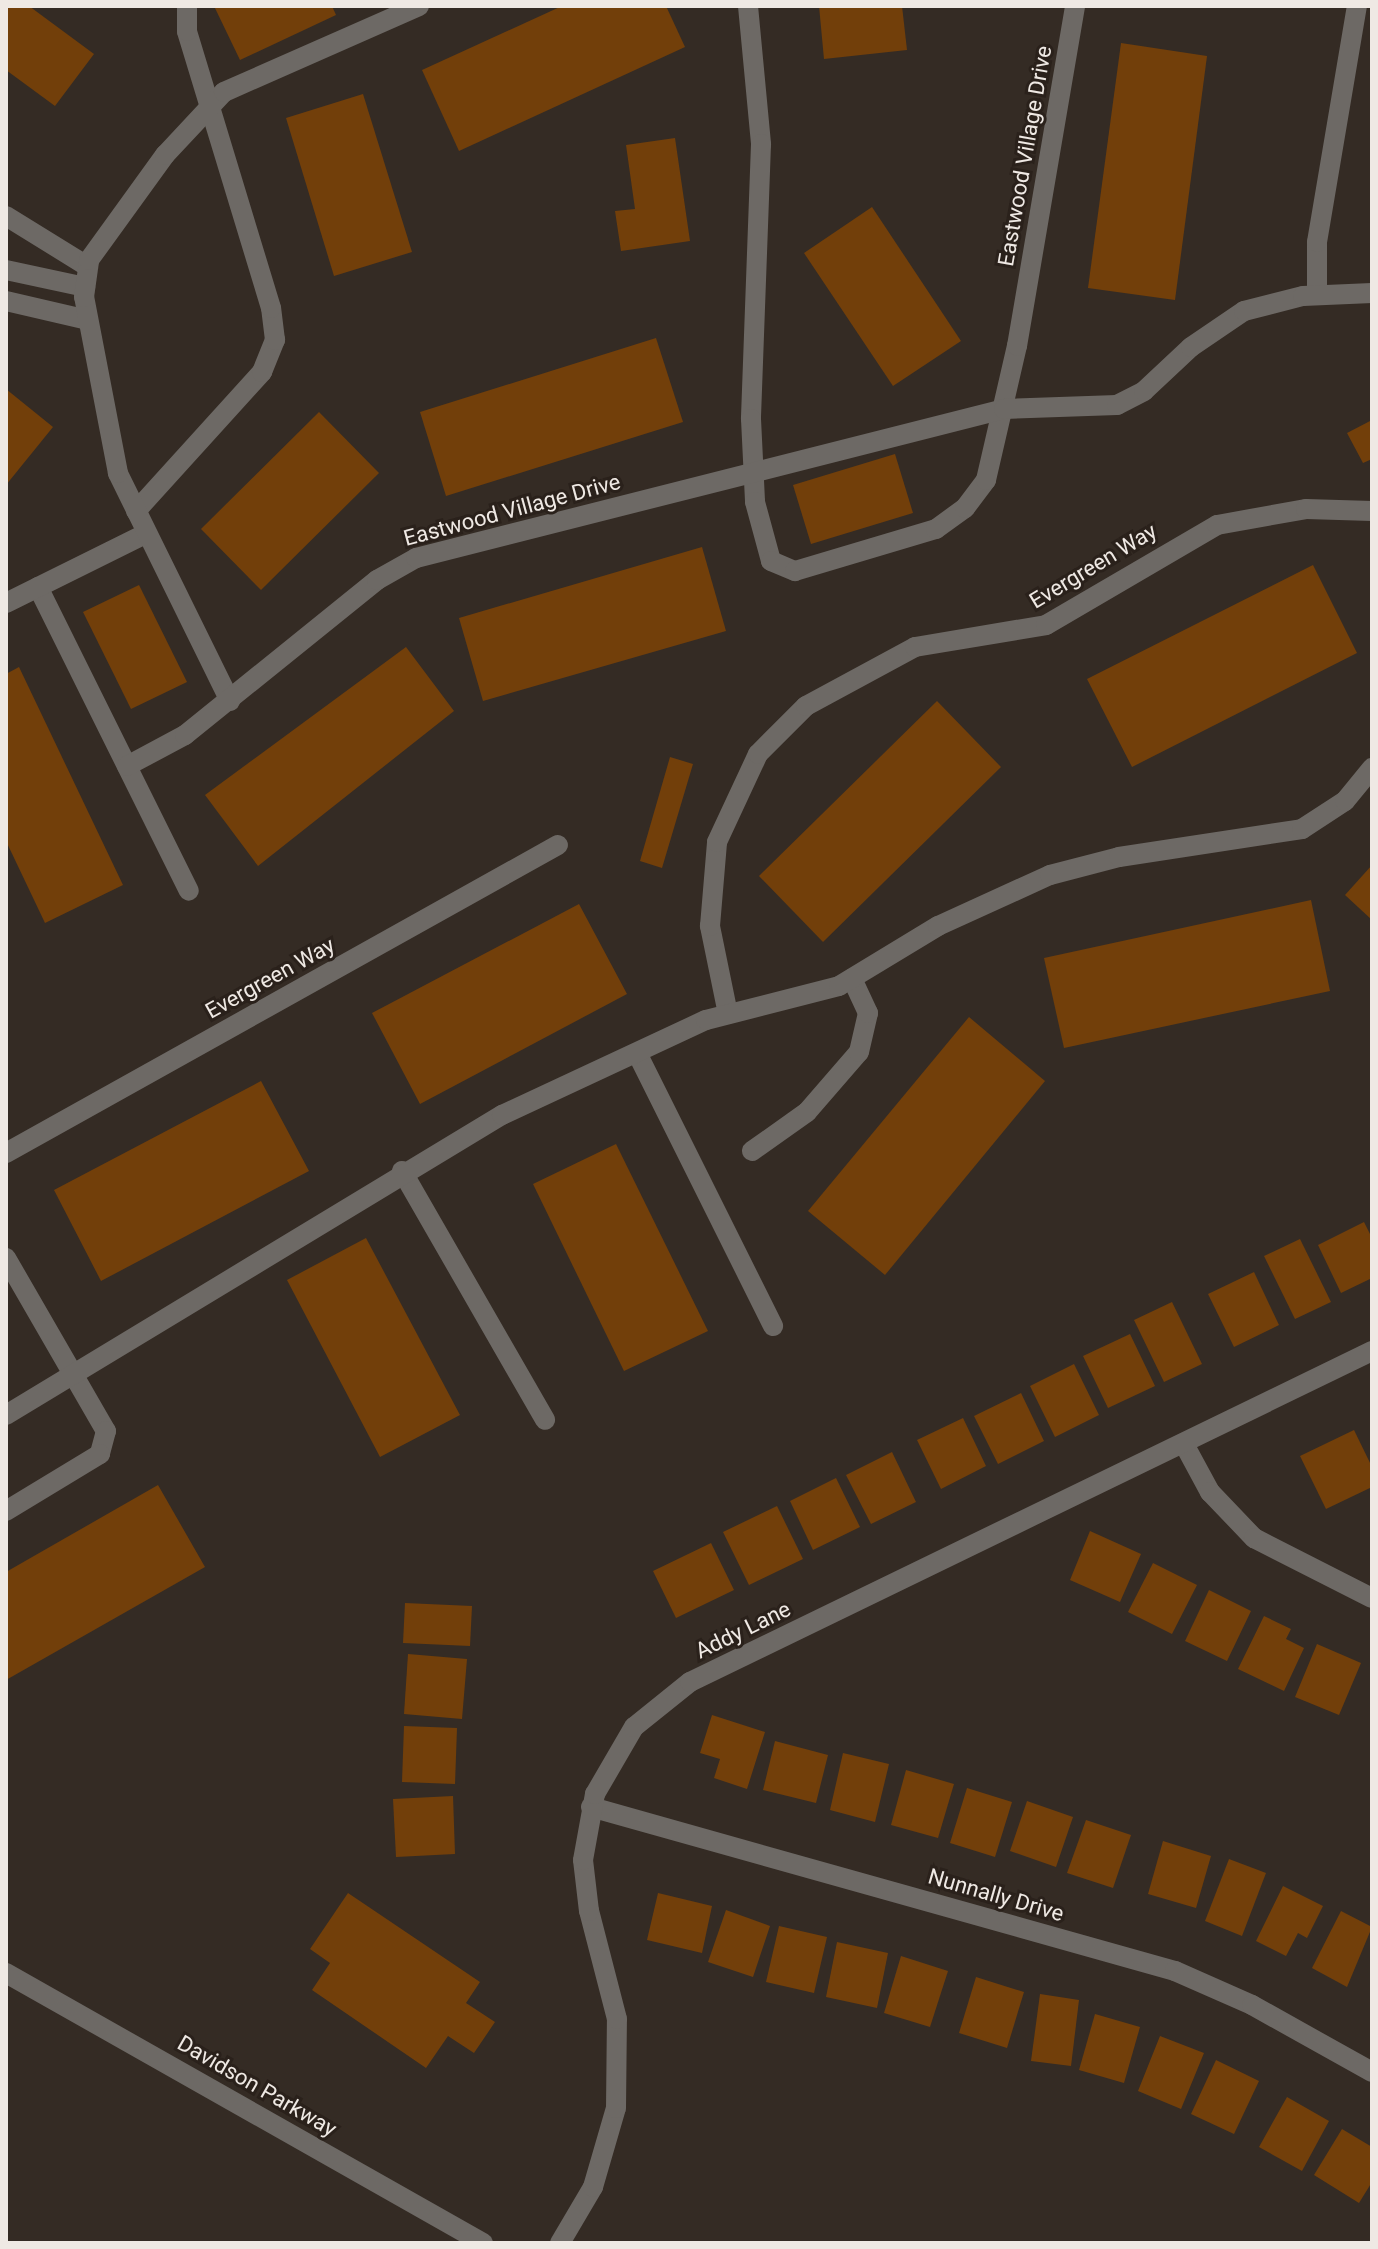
<!DOCTYPE html>
<html>
<head>
<meta charset="utf-8">
<style>
  body { margin:0 }
  #map { position:relative; width:1378px; height:2249px; overflow:hidden; background:#342b24; font-family:Roboto,sans-serif }
  div>[style] { position:absolute }
  .building>* { inset:0; background:#723f0a }
  .minor>* { height:20px; margin:-10px; padding:0 10px; transform-origin:10px; border-radius:10px; background:#6d6965 }
  span { translate:-50% -50%; white-space:nowrap; text-align:center; line-height:1.15; -webkit-text-stroke:6px #2a211b; paint-order:stroke }
  .street-label { font-size:22px; color:#efe9e4 }
  .frame { position:absolute; inset:0; border:8px solid #efe9e4; pointer-events:none }
</style>
</head>
<body>
<div id="map">
  <div class="building">
    <div style="clip-path:polygon(6px 6px,29px 6px,94px 54px,55px 106px,6px 70px)"></div>
    <div style="clip-path:polygon(214px 6px,332px 6px,336px 15px,240px 60px)"></div>
    <div style="clip-path:polygon(562px 6px,666px 6px,685px 47px,459px 151px,422px 70px)"></div>
    <div style="clip-path:polygon(819px 6px,902px 6px,907px 50px,824px 59px)"></div>
    <div style="clip-path:polygon(1121px 43px,1207px 56px,1175px 300px,1088px 288px)"></div>
    <div style="clip-path:polygon(363px 94px,412px 252px,334px 276px,286px 118px)"></div>
    <div style="clip-path:polygon(675px 138px,690px 241px,621px 251px,615px 211px,635px 209px,626px 145px)"></div>
    <div style="clip-path:polygon(872px 207px,961px 341px,893px 386px,804px 253px)"></div>
    <div style="clip-path:polygon(656px 338px,683px 422px,446px 496px,420px 412px)"></div>
    <div style="clip-path:polygon(6px 389px,53px 427px,6px 485px)"></div>
    <div style="clip-path:polygon(319px 412px,379px 473px,261px 590px,201px 529px)"></div>
    <div style="clip-path:polygon(1372px 420px,1372px 459px,1363px 463px,1347px 433px)"></div>
    <div style="clip-path:polygon(895px 454px,913px 513px,811px 544px,793px 485px)"></div>
    <div style="clip-path:polygon(702px 547px,726px 631px,483px 701px,459px 618px)"></div>
    <div style="clip-path:polygon(1313px 565px,1357px 653px,1132px 767px,1087px 679px)"></div>
    <div style="clip-path:polygon(139px 585px,187px 682px,131px 709px,83px 612px)"></div>
    <div style="clip-path:polygon(406px 647px,454px 711px,258px 866px,205px 795px)"></div>
    <div style="clip-path:polygon(19px 667px,123px 885px,45px 923px,6px 841px,6px 674px)"></div>
    <div style="clip-path:polygon(937px 701px,1001px 767px,823px 942px,759px 876px)"></div>
    <div style="clip-path:polygon(670px 757px,693px 764px,662px 868px,640px 861px)"></div>
    <div style="clip-path:polygon(1372px 865px,1372px 920px,1345px 895px)"></div>
    <div style="clip-path:polygon(1311px 900px,1330px 991px,1064px 1048px,1044px 958px)"></div>
    <div style="clip-path:polygon(579px 904px,627px 994px,420px 1104px,372px 1013px)"></div>
    <div style="clip-path:polygon(969px 1017px,1045px 1081px,885px 1275px,808px 1211px)"></div>
    <div style="clip-path:polygon(261px 1081px,309px 1171px,101px 1281px,54px 1190px)"></div>
    <div style="clip-path:polygon(616px 1144px,708px 1331px,624px 1371px,533px 1184px)"></div>
    <div style="clip-path:polygon(1364px 1222px,1372px 1238px,1372px 1278px,1341px 1293px,1318px 1245px)"></div>
    <div style="clip-path:polygon(366px 1238px,460px 1415px,380px 1457px,287px 1280px)"></div>
    <div style="clip-path:polygon(1300px 1239px,1331px 1302px,1295px 1319px,1264px 1256px)"></div>
    <div style="clip-path:polygon(1254px 1272px,1279px 1325px,1234px 1347px,1208px 1294px)"></div>
    <div style="clip-path:polygon(1172px 1302px,1202px 1364px,1164px 1382px,1134px 1320px)"></div>
    <div style="clip-path:polygon(1130px 1334px,1155px 1386px,1108px 1408px,1083px 1356px)"></div>
    <div style="clip-path:polygon(1074px 1364px,1099px 1415px,1055px 1437px,1030px 1386px)"></div>
    <div style="clip-path:polygon(1021px 1393px,1044px 1441px,998px 1464px,974px 1416px)"></div>
    <div style="clip-path:polygon(963px 1418px,986px 1466px,941px 1489px,917px 1440px)"></div>
    <div style="clip-path:polygon(1354px 1430px,1372px 1467px,1372px 1487px,1326px 1509px,1300px 1456px)"></div>
    <div style="clip-path:polygon(892px 1452px,916px 1502px,871px 1524px,846px 1475px)"></div>
    <div style="clip-path:polygon(836px 1478px,860px 1527px,813px 1550px,790px 1501px)"></div>
    <div style="clip-path:polygon(158px 1485px,205px 1567px,6px 1680px,6px 1572px)"></div>
    <div style="clip-path:polygon(777px 1506px,803px 1559px,749px 1585px,723px 1532px)"></div>
    <div style="clip-path:polygon(1090px 1531px,1141px 1554px,1120px 1602px,1070px 1580px)"></div>
    <div style="clip-path:polygon(711px 1543px,734px 1590px,676px 1618px,653px 1571px)"></div>
    <div style="clip-path:polygon(1153px 1563px,1197px 1585px,1172px 1634px,1128px 1612px)"></div>
    <div style="clip-path:polygon(1209px 1590px,1251px 1611px,1227px 1661px,1185px 1641px)"></div>
    <div style="clip-path:polygon(405px 1603px,472px 1606px,470px 1646px,403px 1643px)"></div>
    <div style="clip-path:polygon(1264px 1616px,1291px 1629px,1286px 1639px,1304px 1648px,1284px 1691px,1238px 1669px)"></div>
    <div style="clip-path:polygon(1317px 1644px,1361px 1663px,1339px 1715px,1295px 1697px)"></div>
    <div style="clip-path:polygon(408px 1654px,467px 1659px,462px 1719px,404px 1714px)"></div>
    <div style="clip-path:polygon(712px 1715px,765px 1732px,747px 1789px,714px 1778px,720px 1759px,700px 1753px)"></div>
    <div style="clip-path:polygon(404px 1726px,457px 1728px,455px 1784px,402px 1782px)"></div>
    <div style="clip-path:polygon(775px 1741px,828px 1755px,816px 1803px,763px 1790px)"></div>
    <div style="clip-path:polygon(843px 1753px,889px 1764px,875px 1822px,830px 1810px)"></div>
    <div style="clip-path:polygon(906px 1770px,954px 1784px,938px 1838px,891px 1825px)"></div>
    <div style="clip-path:polygon(967px 1788px,1012px 1802px,995px 1857px,950px 1843px)"></div>
    <div style="clip-path:polygon(453px 1796px,455px 1854px,396px 1857px,393px 1799px)"></div>
    <div style="clip-path:polygon(1027px 1801px,1073px 1817px,1056px 1867px,1010px 1851px)"></div>
    <div style="clip-path:polygon(1086px 1820px,1131px 1835px,1113px 1888px,1067px 1873px)"></div>
    <div style="clip-path:polygon(1163px 1841px,1211px 1856px,1196px 1908px,1148px 1894px)"></div>
    <div style="clip-path:polygon(1229px 1859px,1266px 1873px,1242px 1936px,1205px 1921px)"></div>
    <div style="clip-path:polygon(1283px 1886px,1323px 1906px,1307px 1938px,1298px 1933px,1286px 1956px,1256px 1941px)"></div>
    <div style="clip-path:polygon(348px 1893px,480px 1982px,466px 2003px,495px 2022px,474px 2053px,448px 2036px,426px 2068px,312px 1990px,330px 1963px,310px 1949px)"></div>
    <div style="clip-path:polygon(658px 1893px,712px 1906px,702px 1953px,647px 1940px)"></div>
    <div style="clip-path:polygon(726px 1910px,770px 1926px,753px 1977px,708px 1962px)"></div>
    <div style="clip-path:polygon(1341px 1911px,1372px 1927px,1347px 1987px,1312px 1968px)"></div>
    <div style="clip-path:polygon(779px 1926px,827px 1937px,814px 1993px,766px 1982px)"></div>
    <div style="clip-path:polygon(837px 1942px,888px 1953px,877px 2008px,826px 1997px)"></div>
    <div style="clip-path:polygon(901px 1956px,948px 1971px,930px 2027px,884px 2013px)"></div>
    <div style="clip-path:polygon(976px 1977px,1024px 1992px,1007px 2048px,959px 2033px)"></div>
    <div style="clip-path:polygon(1040px 1994px,1079px 2000px,1071px 2066px,1031px 2061px)"></div>
    <div style="clip-path:polygon(1095px 2014px,1140px 2027px,1124px 2083px,1079px 2070px)"></div>
    <div style="clip-path:polygon(1160px 2036px,1204px 2053px,1181px 2109px,1138px 2091px)"></div>
    <div style="clip-path:polygon(1216px 2060px,1259px 2081px,1234px 2134px,1191px 2114px)"></div>
    <div style="clip-path:polygon(1287px 2097px,1329px 2121px,1302px 2171px,1259px 2147px)"></div>
    <div style="clip-path:polygon(1342px 2129px,1372px 2147px,1372px 2182px,1359px 2203px,1314px 2175px)"></div>
  </div>
  <div class="minor">
    <div style="left:748px;top:6px;width:139px;rotate:84.6deg"></div>
    <div style="left:761px;top:144px;width:275px;rotate:92.1deg"></div>
    <div style="left:751px;top:419px;width:83px;rotate:87.2deg"></div>
    <div style="left:755px;top:502px;width:61px;rotate:74.8deg"></div>
    <div style="left:771px;top:561px;width:26px;rotate:23deg"></div>
    <div style="left:795px;top:571px;width:147px;rotate:-16.6deg"></div>
    <div style="left:936px;top:529px;width:36px;rotate:-36deg"></div>
    <div style="left:965px;top:508px;width:35px;rotate:-53deg"></div>
    <div style="left:986px;top:480px;width:138px;rotate:-77deg"></div>
    <div style="left:1017px;top:346px;width:345px;rotate:-80.3deg"></div>
    <div style="left:6px;top:216px;width:95px;rotate:31.7deg"></div>
    <div style="left:6px;top:270px;width:81px;rotate:12.1deg"></div>
    <div style="left:1317px;top:295px;width:53px;rotate:-90deg"></div>
    <div style="left:1317px;top:242px;width:239px;rotate:-80.4deg"></div>
    <div style="left:6px;top:301px;width:84px;rotate:13deg"></div>
    <div style="left:136px;top:511px;width:188px;rotate:-47.8deg"></div>
    <div style="left:262px;top:372px;width:35px;rotate:-68deg"></div>
    <div style="left:275px;top:340px;width:32px;rotate:-97deg"></div>
    <div style="left:271px;top:308px;width:289px;rotate:-106.9deg"></div>
    <div style="left:187px;top:31px;width:25px;rotate:-90deg"></div>
    <div style="left:38px;top:587px;width:339px;rotate:63.6deg"></div>
    <div style="left:6px;top:603px;width:157px;rotate:-26.4deg"></div>
    <div style="left:230px;top:701px;width:254px;rotate:-116.2deg"></div>
    <div style="left:118px;top:473px;width:179px;rotate:-100.9deg"></div>
    <div style="left:84px;top:297px;width:37px;rotate:-82deg"></div>
    <div style="left:89px;top:260px;width:130px;rotate:-54.1deg"></div>
    <div style="left:165px;top:155px;width:86px;rotate:-46.9deg"></div>
    <div style="left:224px;top:92px;width:213px;rotate:-23.8deg"></div>
    <div style="left:127px;top:766px;width:66px;rotate:-28.1deg"></div>
    <div style="left:185px;top:735px;width:247px;rotate:-38.9deg"></div>
    <div style="left:377px;top:580px;width:45px;rotate:-29.4deg"></div>
    <div style="left:416px;top:558px;width:607px;rotate:-14.22deg"></div>
    <div style="left:1004px;top:409px;width:113px;rotate:-2deg"></div>
    <div style="left:1117px;top:405px;width:30px;rotate:-27deg"></div>
    <div style="left:1144px;top:391px;width:64px;rotate:-43.1deg"></div>
    <div style="left:1191px;top:347px;width:64px;rotate:-34.2deg"></div>
    <div style="left:1244px;top:311px;width:61px;rotate:-14.3deg"></div>
    <div style="left:1303px;top:296px;width:69px;rotate:-2.5deg"></div>
    <div style="left:728px;top:1014px;width:90px;rotate:-101.6deg"></div>
    <div style="left:710px;top:926px;width:84px;rotate:-85.2deg"></div>
    <div style="left:717px;top:842px;width:97px;rotate:-65deg"></div>
    <div style="left:758px;top:754px;width:68px;rotate:-45deg"></div>
    <div style="left:806px;top:706px;width:124px;rotate:-28.4deg"></div>
    <div style="left:915px;top:647px;width:133px;rotate:-9.5deg"></div>
    <div style="left:1046px;top:625px;width:198px;rotate:-30.3deg"></div>
    <div style="left:1217px;top:525px;width:90px;rotate:-10.2deg"></div>
    <div style="left:1306px;top:509px;width:66px;rotate:1.7deg"></div>
    <div style="left:637px;top:1053px;width:305px;rotate:63.5deg"></div>
    <div style="left:752px;top:1151px;width:67px;rotate:-35.3deg"></div>
    <div style="left:807px;top:1112px;width:79px;rotate:-49.1deg"></div>
    <div style="left:859px;top:1052px;width:40px;rotate:-77deg"></div>
    <div style="left:868px;top:1013px;width:38px;rotate:-115deg"></div>
    <div style="left:6px;top:1153px;width:632px;rotate:-29.16deg"></div>
    <div style="left:402px;top:1171px;width:287px;rotate:60.1deg"></div>
    <div style="left:6px;top:1258px;width:200px;rotate:60deg"></div>
    <div style="left:106px;top:1431px;width:24px;rotate:105deg"></div>
    <div style="left:100px;top:1454px;width:110px;rotate:148.8deg"></div>
    <div style="left:6px;top:1415px;width:580px;rotate:-31.17deg"></div>
    <div style="left:502px;top:1115px;width:225px;rotate:-25deg"></div>
    <div style="left:706px;top:1020px;width:137px;rotate:-14.3deg"></div>
    <div style="left:839px;top:986px;width:116px;rotate:-31.2deg"></div>
    <div style="left:938px;top:926px;width:123px;rotate:-24.5deg"></div>
    <div style="left:1050px;top:875px;width:71px;rotate:-14.6deg"></div>
    <div style="left:1119px;top:857px;width:185px;rotate:-8.7deg"></div>
    <div style="left:1302px;top:829px;width:51px;rotate:-33.1deg"></div>
    <div style="left:1345px;top:801px;width:43px;rotate:-50.7deg"></div>
    <div style="left:1184px;top:1444px;width:55px;rotate:61.6deg"></div>
    <div style="left:1210px;top:1492px;width:64px;rotate:46.3deg"></div>
    <div style="left:1254px;top:1538px;width:132px;rotate:27deg"></div>
    <div style="left:591px;top:1807px;width:607px;rotate:15.69deg"></div>
    <div style="left:1175px;top:1971px;width:84px;rotate:23.8deg"></div>
    <div style="left:1252px;top:2005px;width:137px;rotate:29.2deg"></div>
    <div style="left:6px;top:1973px;width:548px;rotate:29.51deg"></div>
    <div style="left:560px;top:2243px;width:65px;rotate:-59.5deg"></div>
    <div style="left:593px;top:2187px;width:82px;rotate:-73.8deg"></div>
    <div style="left:616px;top:2108px;width:89px;rotate:-89.4deg"></div>
    <div style="left:617px;top:2019px;width:112px;rotate:-104.5deg"></div>
    <div style="left:589px;top:1911px;width:51px;rotate:-96.7deg"></div>
    <div style="left:583px;top:1860px;width:67px;rotate:-79.7deg"></div>
    <div style="left:595px;top:1794px;width:78px;rotate:-59.8deg"></div>
    <div style="left:634px;top:1727px;width:72px;rotate:-38.8deg"></div>
    <div style="left:690px;top:1682px;width:758px;rotate:-25.89deg"></div>
  </div>
  <div class="street-label">
    <span style="left:1025px;top:156px;rotate:-80deg">Eastwood Village Drive</span>
    <span style="left:512px;top:510px;rotate:-15deg">Eastwood Village Drive</span>
    <span style="left:1093px;top:566px;rotate:-31deg">Evergreen Way</span>
    <span style="left:270px;top:978px;rotate:-29deg">Evergreen Way</span>
    <span style="left:743px;top:1630px;rotate:-26deg">Addy Lane</span>
    <span style="left:996px;top:1895px;rotate:16deg">Nunnally Drive</span>
    <span style="left:257px;top:2086px;rotate:30deg">Davidson Parkway</span>
  </div>
  <div class="frame"></div>
</div>
</body>
</html>
